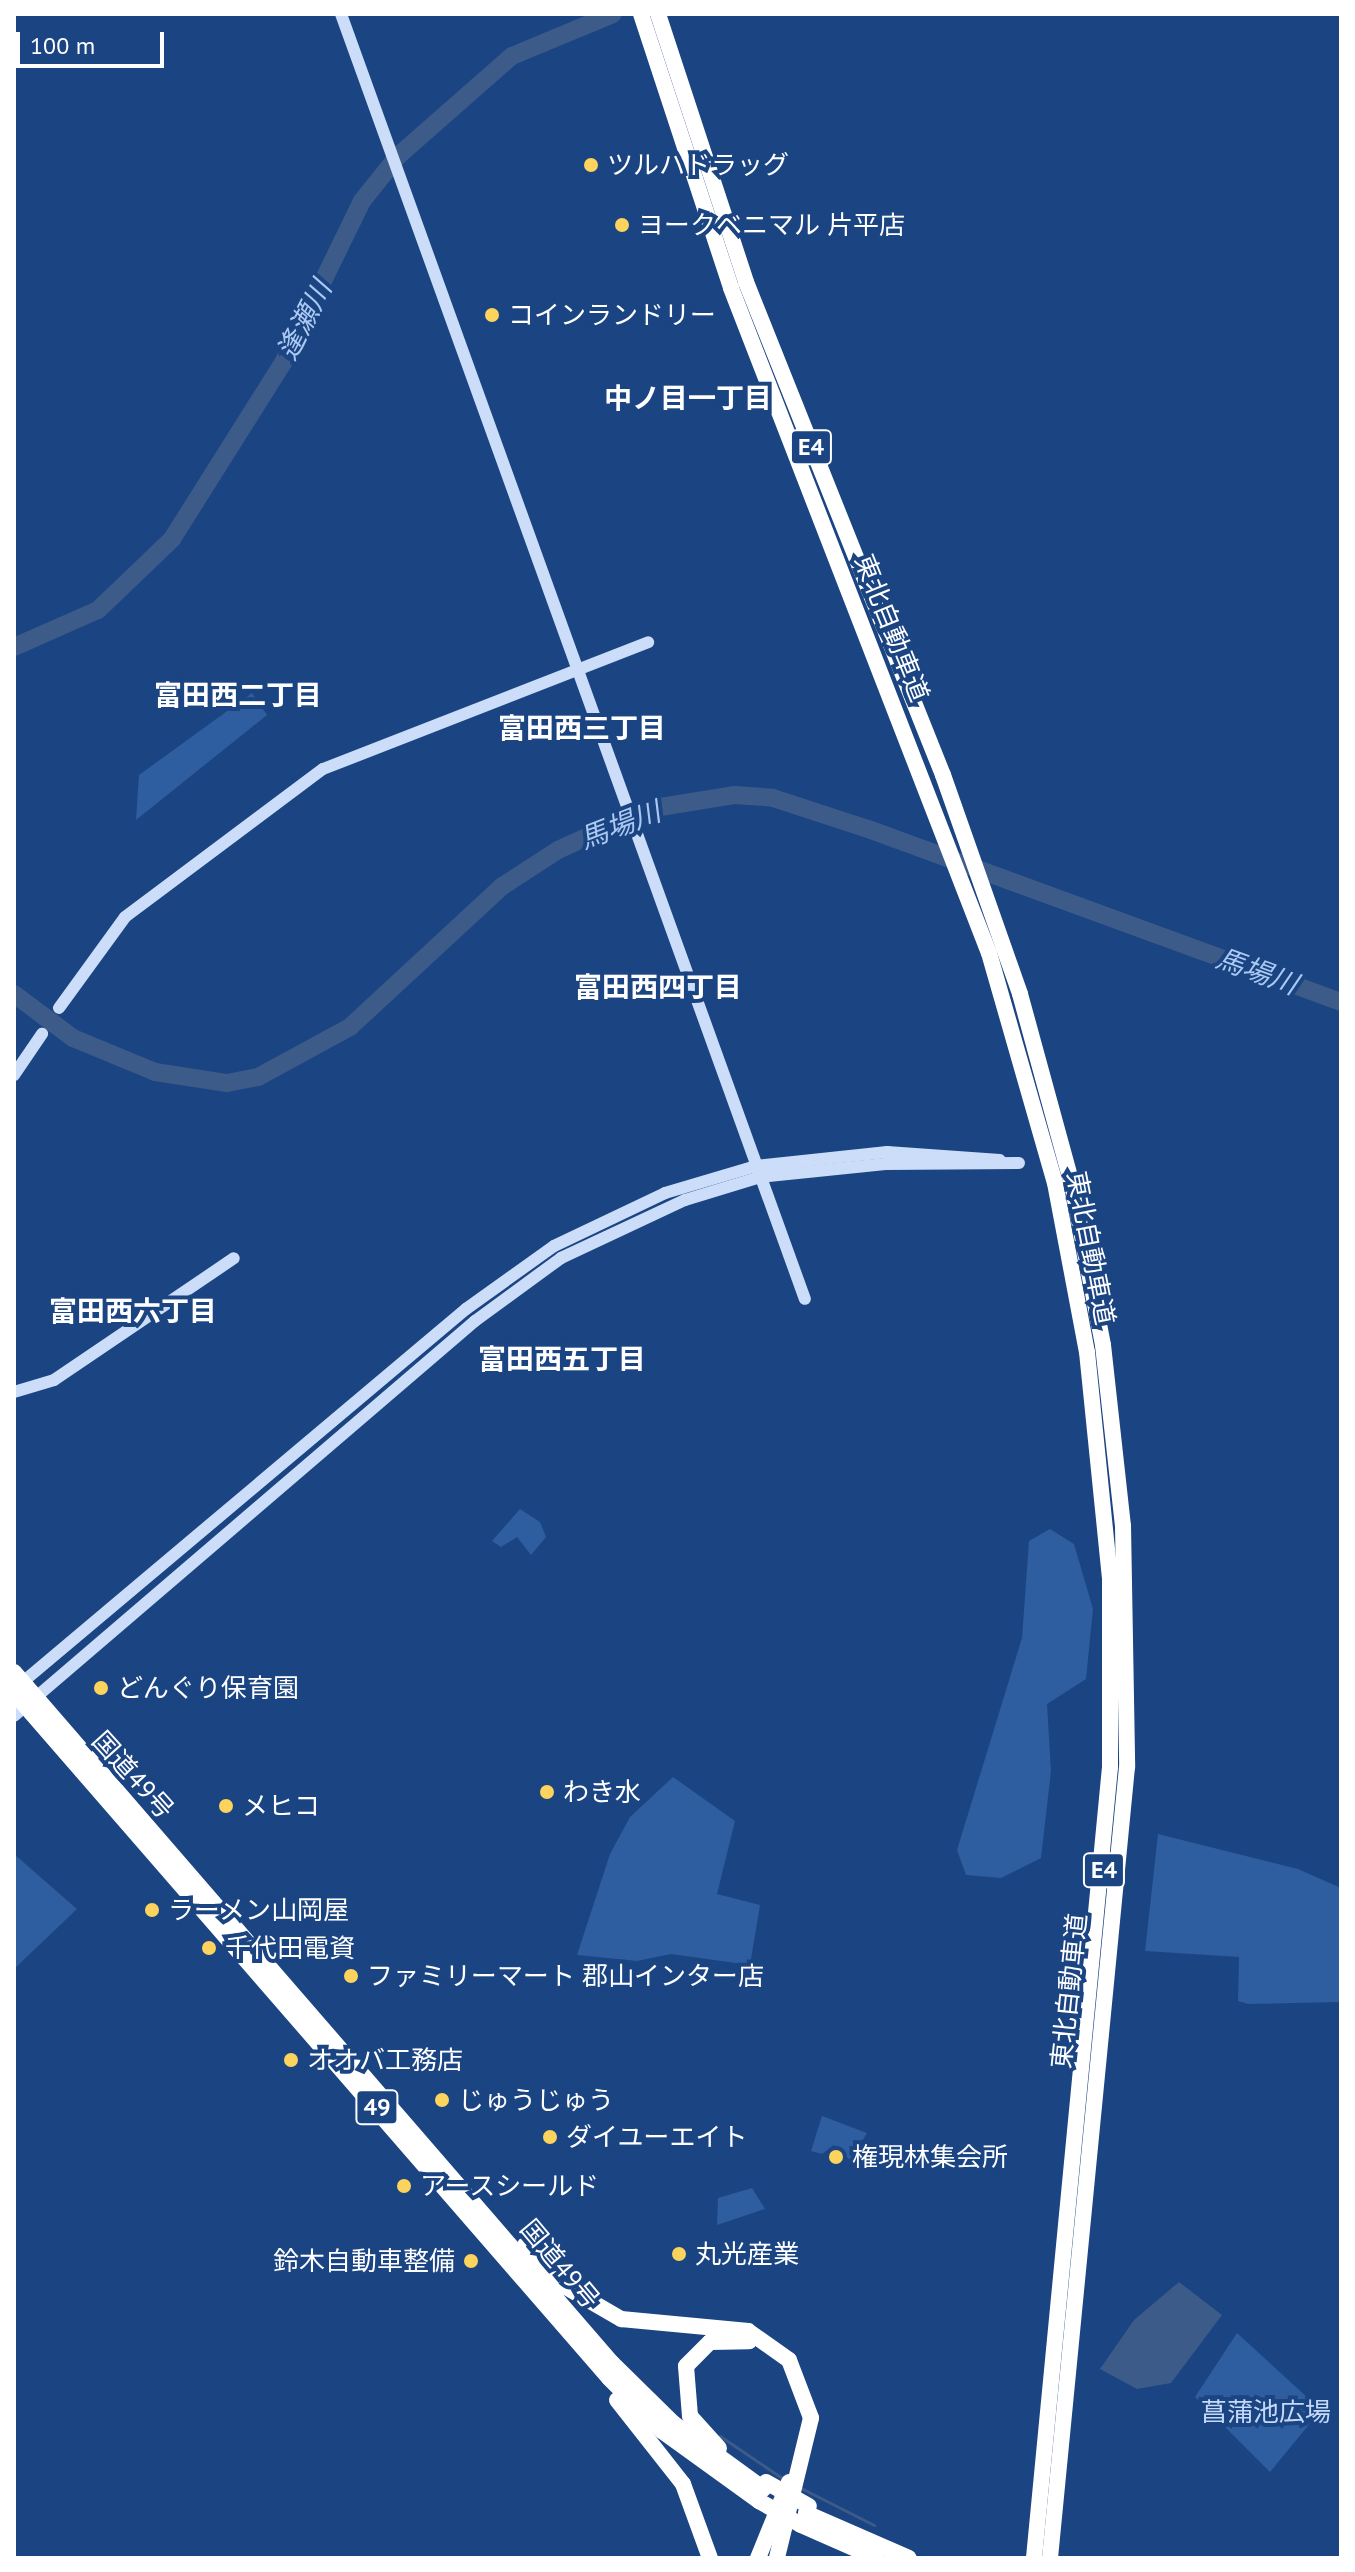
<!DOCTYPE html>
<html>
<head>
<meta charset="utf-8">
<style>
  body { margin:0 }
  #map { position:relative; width:1355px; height:2572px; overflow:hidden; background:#1b4482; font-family:"PT Sans","Noto Sans JP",sans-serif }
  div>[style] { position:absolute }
  .green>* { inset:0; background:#2e5da0 }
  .water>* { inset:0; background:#3d5b89 }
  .stream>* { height:3px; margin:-1.5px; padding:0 1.5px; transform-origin:1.5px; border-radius:1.5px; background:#3d5b89 }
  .river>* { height:18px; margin:-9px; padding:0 9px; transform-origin:9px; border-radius:9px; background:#3d5b89 }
  .secondary>* { height:12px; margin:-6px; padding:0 6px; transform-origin:6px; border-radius:6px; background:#cbddf8 }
  .highway>* { height:16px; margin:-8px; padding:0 8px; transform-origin:8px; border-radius:8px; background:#fff }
  .highway-bridge>* { height:16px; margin:-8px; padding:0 8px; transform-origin:8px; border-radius:8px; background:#fff }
  .dots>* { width:22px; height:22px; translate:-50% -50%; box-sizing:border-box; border:4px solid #1b4482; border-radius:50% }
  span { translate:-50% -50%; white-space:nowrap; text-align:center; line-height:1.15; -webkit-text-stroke:8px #1b4482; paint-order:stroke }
  .shield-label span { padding:2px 6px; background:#1b4482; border:2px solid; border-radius:6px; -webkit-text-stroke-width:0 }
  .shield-label { font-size:24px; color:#fff; font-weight:700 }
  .poi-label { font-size:26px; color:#fff }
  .left { translate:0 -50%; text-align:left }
  .right { translate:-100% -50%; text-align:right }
  .street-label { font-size:26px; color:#fff }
  .park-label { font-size:26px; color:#c4d9f8 }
  .water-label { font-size:28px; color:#abc9f2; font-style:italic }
  .neighbourhood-label { font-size:28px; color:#fff; font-weight:700 }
  .frame { position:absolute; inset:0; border:16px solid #fff; pointer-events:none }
  .scale { position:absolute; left:16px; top:32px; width:148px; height:36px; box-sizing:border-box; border:4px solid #fff; border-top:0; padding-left:10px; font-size:24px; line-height:28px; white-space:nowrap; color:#fff; -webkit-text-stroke:6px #1b4482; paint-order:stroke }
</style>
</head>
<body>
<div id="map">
  <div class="green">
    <div style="clip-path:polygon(252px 693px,267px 715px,136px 820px,139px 775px)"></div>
    <div style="clip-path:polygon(520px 1509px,540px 1522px,546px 1537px,531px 1555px,517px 1537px,501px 1547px,492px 1541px)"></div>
    <div style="clip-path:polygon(1050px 1529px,1074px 1544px,1093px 1609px,1086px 1679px,1047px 1704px,1051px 1771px,1041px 1858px,1001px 1878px,966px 1875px,957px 1850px,1022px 1638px,1029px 1541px)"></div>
    <div style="clip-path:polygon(673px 1777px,735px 1821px,717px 1894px,760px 1905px,750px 1965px,671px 1954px,637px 1961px,577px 1955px,610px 1854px,630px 1817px)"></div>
    <div style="clip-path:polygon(1158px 1834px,1298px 1869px,1341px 1888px,1341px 2002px,1248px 2004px,1238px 2001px,1239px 1957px,1145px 1951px)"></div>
    <div style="clip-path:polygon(14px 1854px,77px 1909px,14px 1969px)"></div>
    <div style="clip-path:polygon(822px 2116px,867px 2133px,851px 2161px,834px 2145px,822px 2154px,811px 2151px)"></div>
    <div style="clip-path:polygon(752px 2188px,765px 2209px,717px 2225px,718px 2198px)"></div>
    <div style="clip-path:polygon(1237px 2333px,1321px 2410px,1270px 2472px,1195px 2397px)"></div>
  </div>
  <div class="water">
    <div style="clip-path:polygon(1179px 2282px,1222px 2315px,1171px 2383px,1137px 2389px,1100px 2369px,1134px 2320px)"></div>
  </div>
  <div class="stream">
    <div style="left:720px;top:2436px;width:78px;rotate:34.1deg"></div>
    <div style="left:799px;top:2487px;width:84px;rotate:26.9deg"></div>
  </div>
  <div class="river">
    <div style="left:14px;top:647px;width:92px;rotate:-23.8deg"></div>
    <div style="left:98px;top:610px;width:103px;rotate:-43.8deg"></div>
    <div style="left:172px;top:539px;width:208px;rotate:-57.8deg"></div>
    <div style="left:283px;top:363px;width:180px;rotate:-64deg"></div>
    <div style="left:362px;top:201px;width:58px;rotate:-51.3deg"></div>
    <div style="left:398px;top:156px;width:152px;rotate:-41.3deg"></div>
    <div style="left:512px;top:56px;width:109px;rotate:-22.6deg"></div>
    <div style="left:14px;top:994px;width:74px;rotate:36.7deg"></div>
    <div style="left:73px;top:1038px;width:89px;rotate:22.5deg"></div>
    <div style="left:155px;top:1072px;width:73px;rotate:8.7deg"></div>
    <div style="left:227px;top:1083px;width:32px;rotate:-11deg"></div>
    <div style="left:258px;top:1077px;width:105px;rotate:-28.5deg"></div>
    <div style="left:350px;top:1027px;width:206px;rotate:-42.8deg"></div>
    <div style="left:501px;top:887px;width:68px;rotate:-33deg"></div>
    <div style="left:558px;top:850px;width:99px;rotate:-24.5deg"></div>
    <div style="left:648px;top:809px;width:87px;rotate:-9.2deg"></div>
    <div style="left:734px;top:795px;width:39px;rotate:4deg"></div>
    <div style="left:773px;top:798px;width:103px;rotate:18.1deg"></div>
    <div style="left:871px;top:830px;width:500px;rotate:20.1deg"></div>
  </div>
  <div class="secondary">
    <div style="left:341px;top:14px;width:1366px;rotate:70.15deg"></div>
    <div style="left:59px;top:1008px;width:112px;rotate:-54deg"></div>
    <div style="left:125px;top:917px;width:247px;rotate:-36.8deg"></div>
    <div style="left:323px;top:769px;width:349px;rotate:-21.3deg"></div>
    <div style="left:14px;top:1075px;width:50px;rotate:-55.7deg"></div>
    <div style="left:14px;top:1392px;width:42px;rotate:-16.7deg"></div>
    <div style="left:54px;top:1380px;width:217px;rotate:-34.1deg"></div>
    <div style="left:18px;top:1686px;width:586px;rotate:-40.08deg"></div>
    <div style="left:466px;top:1309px;width:108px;rotate:-35.6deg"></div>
    <div style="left:554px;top:1246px;width:123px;rotate:-25.5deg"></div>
    <div style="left:665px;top:1193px;width:95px;rotate:-16.5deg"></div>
    <div style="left:756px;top:1166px;width:132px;rotate:-6.1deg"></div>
    <div style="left:887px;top:1152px;width:113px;rotate:4deg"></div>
    <div style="left:14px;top:1716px;width:607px;rotate:-40.59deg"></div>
    <div style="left:475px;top:1321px;width:107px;rotate:-36.2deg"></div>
    <div style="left:561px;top:1258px;width:137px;rotate:-25.1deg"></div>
    <div style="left:685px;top:1200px;width:78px;rotate:-17deg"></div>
    <div style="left:760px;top:1177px;width:126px;rotate:-5.9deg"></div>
    <div style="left:885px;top:1164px;width:134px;rotate:-0.4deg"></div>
  </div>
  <div class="highway">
    <div style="left:641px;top:14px;width:288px;rotate:71.8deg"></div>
    <div style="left:731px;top:288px;width:713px;rotate:68.8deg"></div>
    <div style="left:989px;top:953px;width:239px;rotate:74deg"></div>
    <div style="left:1055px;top:1183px;width:172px;rotate:79.3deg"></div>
    <div style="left:1087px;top:1352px;width:228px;rotate:84.2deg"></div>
    <div style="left:1110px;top:1579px;width:188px;rotate:90deg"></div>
    <div style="left:1110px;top:1767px;width:795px;rotate:95.49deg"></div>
    <div style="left:658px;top:14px;width:282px;rotate:71.8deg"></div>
    <div style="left:746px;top:282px;width:531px;rotate:68.22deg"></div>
    <div style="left:943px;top:775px;width:232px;rotate:70.6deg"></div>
    <div style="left:1020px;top:994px;width:197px;rotate:74.7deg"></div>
    <div style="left:1072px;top:1184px;width:164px;rotate:79.1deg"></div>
    <div style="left:1103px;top:1345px;width:182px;rotate:83.7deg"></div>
    <div style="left:1123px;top:1526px;width:241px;rotate:89deg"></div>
    <div style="left:1127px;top:1767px;width:795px;rotate:95.56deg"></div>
    <div style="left:14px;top:1672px;width:914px;rotate:49.13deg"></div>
    <div style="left:612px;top:2363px;width:86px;rotate:44.5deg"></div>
    <div style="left:673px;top:2423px;width:112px;rotate:36deg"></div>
    <div style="left:14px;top:1693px;width:907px;rotate:49.02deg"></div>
    <div style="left:609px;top:2378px;width:75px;rotate:45deg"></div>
    <div style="left:662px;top:2431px;width:120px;rotate:35.8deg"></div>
    <div style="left:525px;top:2245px;width:59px;rotate:45.7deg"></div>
    <div style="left:566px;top:2287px;width:64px;rotate:30.2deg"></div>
    <div style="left:621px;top:2319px;width:128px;rotate:5.4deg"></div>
    <div style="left:748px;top:2331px;width:50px;rotate:35.3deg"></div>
    <div style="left:789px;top:2360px;width:62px;rotate:69.2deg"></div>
    <div style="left:811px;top:2418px;width:144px;rotate:103.7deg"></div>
    <div style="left:617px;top:2400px;width:107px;rotate:51.8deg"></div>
    <div style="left:683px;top:2484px;width:79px;rotate:70deg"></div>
    <div style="left:719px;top:2448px;width:43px;rotate:-132.2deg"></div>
    <div style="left:690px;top:2416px;width:50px;rotate:-94.6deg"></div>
    <div style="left:686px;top:2366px;width:34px;rotate:-45deg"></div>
    <div style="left:710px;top:2342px;width:39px;rotate:-1deg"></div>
    <div style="left:806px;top:2513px;width:112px;rotate:23.6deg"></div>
    <div style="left:801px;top:2525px;width:82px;rotate:23.7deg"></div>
    <div style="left:758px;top:2558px;width:82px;rotate:-67.8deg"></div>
  </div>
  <div class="highway-bridge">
    <div style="left:766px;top:2482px;width:49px;rotate:29.2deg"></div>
    <div style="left:759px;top:2501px;width:48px;rotate:29.7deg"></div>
  </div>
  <div class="dots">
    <div style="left:591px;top:165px;background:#fcd35c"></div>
    <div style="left:622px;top:225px;background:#fcd35c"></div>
    <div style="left:492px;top:315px;background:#fcd35c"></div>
    <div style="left:101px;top:1688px;background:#fcd35c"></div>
    <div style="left:547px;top:1792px;background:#fcd35c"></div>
    <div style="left:226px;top:1806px;background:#fcd35c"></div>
    <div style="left:152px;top:1910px;background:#fcd35c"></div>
    <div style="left:209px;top:1948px;background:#fcd35c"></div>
    <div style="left:351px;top:1976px;background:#fcd35c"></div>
    <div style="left:291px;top:2060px;background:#fcd35c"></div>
    <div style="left:442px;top:2100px;background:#fcd35c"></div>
    <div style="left:550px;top:2137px;background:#fcd35c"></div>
    <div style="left:836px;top:2157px;background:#fcd35c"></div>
    <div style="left:404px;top:2186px;background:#fcd35c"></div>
    <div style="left:679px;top:2254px;background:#fcd35c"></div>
    <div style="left:471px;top:2261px;background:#fcd35c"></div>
  </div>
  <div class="shield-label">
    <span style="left:811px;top:447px">E4</span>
    <span style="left:1104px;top:1870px">E4</span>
    <span style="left:377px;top:2107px">49</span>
  </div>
  <div class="poi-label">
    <span class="left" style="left:607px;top:165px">ツルハドラッグ</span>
    <span class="left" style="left:638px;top:225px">ヨークベニマル 片平店</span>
    <span class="left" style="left:508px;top:315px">コインランドリー</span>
    <span class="left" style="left:117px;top:1688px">どんぐり保育園</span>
    <span class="left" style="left:563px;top:1792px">わき水</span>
    <span class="left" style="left:242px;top:1806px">メヒコ</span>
    <span class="left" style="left:168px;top:1910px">ラーメン山岡屋</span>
    <span class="left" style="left:225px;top:1948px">千代田電資</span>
    <span class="left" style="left:367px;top:1976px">ファミリーマート 郡山インター店</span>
    <span class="left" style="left:307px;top:2060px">オオバ工務店</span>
    <span class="left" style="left:458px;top:2100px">じゅうじゅう</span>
    <span class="left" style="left:566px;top:2137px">ダイユーエイト</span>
    <span class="left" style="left:852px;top:2157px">権現林集会所</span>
    <span class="left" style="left:420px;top:2186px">アースシールド</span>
    <span class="left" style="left:695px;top:2254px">丸光産業</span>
    <span class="right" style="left:455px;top:2261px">鈴木自動車整備</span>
  </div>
  <div class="street-label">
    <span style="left:892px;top:628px;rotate:68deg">東北自動車道</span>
    <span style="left:1091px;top:1248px;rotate:79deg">東北自動車道</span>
    <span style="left:133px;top:1775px;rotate:48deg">国道49号</span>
    <span style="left:1069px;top:1991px;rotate:-84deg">東北自動車道</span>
    <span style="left:560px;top:2264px;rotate:50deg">国道49号</span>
  </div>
  <div class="park-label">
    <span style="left:1266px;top:2412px">菖蒲池広場</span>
  </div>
  <div class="water-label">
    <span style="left:304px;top:320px;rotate:-63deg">逢瀬川</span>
    <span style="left:620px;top:825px;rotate:-21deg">馬場川</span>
    <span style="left:1257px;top:971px;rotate:20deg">馬場川</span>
  </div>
  <div class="neighbourhood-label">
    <span style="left:688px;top:398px">中ノ目一丁目</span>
    <span style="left:238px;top:695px">富田西二丁目</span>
    <span style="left:582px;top:728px">富田西三丁目</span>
    <span style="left:658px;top:987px">富田西四丁目</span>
    <span style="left:133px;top:1311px">富田西六丁目</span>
    <span style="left:562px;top:1359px">富田西五丁目</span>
  </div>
  <div class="frame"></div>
  <div class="scale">100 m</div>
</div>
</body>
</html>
